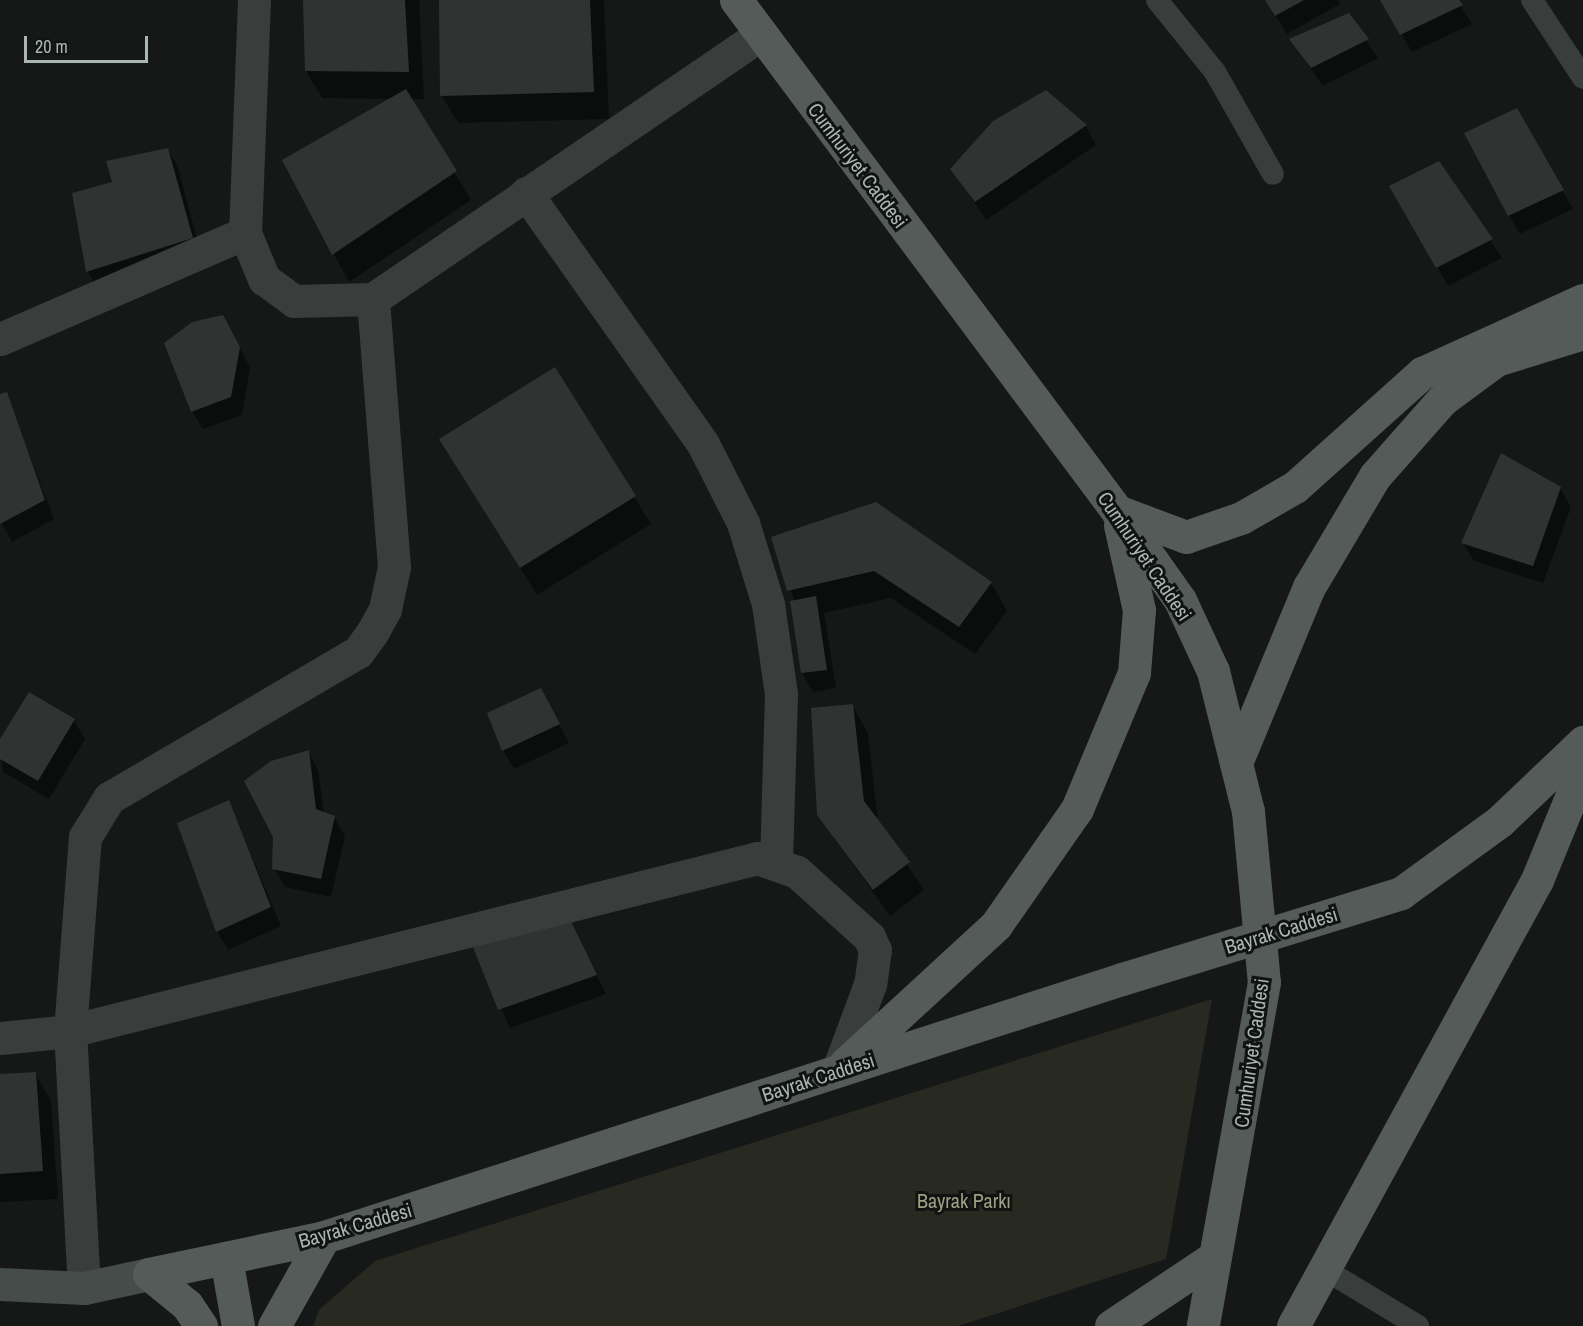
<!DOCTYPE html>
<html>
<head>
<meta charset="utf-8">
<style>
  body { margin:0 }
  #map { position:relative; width:1583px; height:1326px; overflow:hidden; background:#161818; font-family:"Archivo Narrow",sans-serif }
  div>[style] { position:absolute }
  .green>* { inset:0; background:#282a22 }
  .shadow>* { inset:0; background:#0007 }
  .building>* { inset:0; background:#313333 }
  .lane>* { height:22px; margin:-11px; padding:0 11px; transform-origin:11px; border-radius:11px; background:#393e3d }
  .street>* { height:33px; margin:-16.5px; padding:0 16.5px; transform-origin:16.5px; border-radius:16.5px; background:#393e3d }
  .secondary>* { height:33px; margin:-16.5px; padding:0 16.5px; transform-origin:16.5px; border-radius:16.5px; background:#454c4a }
  .primary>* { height:33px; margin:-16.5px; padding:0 16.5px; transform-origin:16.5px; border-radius:16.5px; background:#545b59 }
  .primary-bridge>* { height:33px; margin:-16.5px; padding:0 16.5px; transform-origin:16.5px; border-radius:16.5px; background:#545b59 }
  span { translate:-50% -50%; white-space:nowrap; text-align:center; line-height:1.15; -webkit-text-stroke:6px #111313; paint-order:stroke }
  .street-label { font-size:20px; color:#a9b6b2 }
  .park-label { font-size:20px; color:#9ea082 }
  .scale { position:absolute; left:24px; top:36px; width:124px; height:27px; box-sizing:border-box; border:3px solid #a9b6b2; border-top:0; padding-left:8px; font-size:18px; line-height:21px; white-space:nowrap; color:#a9b6b2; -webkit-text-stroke:4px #111313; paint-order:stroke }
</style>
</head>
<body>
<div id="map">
  <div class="green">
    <div style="clip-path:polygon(1212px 999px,1166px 1259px,958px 1326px,313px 1326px,319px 1310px,375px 1261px)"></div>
  </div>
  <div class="shadow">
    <div style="clip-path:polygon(305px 0,419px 0,424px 99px,410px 99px,471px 200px,349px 282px,284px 161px,392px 99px,322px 98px,306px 71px)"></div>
    <div style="clip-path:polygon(441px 0,604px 0,609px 119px,458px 123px,442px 96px)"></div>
    <div style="clip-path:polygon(1266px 0,1338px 0,1340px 4px,1287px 34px)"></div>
    <div style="clip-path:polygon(1381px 0,1457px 0,1472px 24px,1412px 52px)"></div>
    <div style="clip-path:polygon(1349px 15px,1378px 58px,1323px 86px,1291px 40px)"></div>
    <div style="clip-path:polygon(1046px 92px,1086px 126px,1096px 145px,986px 220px,952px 169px)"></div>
    <div style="clip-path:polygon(1516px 110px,1573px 209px,1520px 234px,1509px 215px)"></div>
    <div style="clip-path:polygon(168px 149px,178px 168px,202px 257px,98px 290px,88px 272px,74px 194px,114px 184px)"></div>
    <div style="clip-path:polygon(1438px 163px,1502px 258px,1448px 286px,1391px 187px)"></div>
    <div style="clip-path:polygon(233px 335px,250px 367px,242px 415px,203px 429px,192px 411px)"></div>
    <div style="clip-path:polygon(555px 369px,651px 524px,537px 595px,457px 467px)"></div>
    <div style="clip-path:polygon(6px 394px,54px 519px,12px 542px,0 520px,0 396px)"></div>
    <div style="clip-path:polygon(1560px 488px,1571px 507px,1543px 583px,1474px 561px,1463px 543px)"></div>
    <div style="clip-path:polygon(772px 538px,991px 583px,1007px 611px,975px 654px,891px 598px,824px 613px,836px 688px,813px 692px,802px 673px,795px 602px)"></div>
    <div style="clip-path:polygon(852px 705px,868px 733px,878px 822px,924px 890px,890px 916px,818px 815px)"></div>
    <div style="clip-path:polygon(551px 709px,569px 743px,514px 769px,503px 750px)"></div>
    <div style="clip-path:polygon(74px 721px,85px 739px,49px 799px,3px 772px,0 742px)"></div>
    <div style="clip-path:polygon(308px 751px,318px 770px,324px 813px,334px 817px,345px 836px,331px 897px,285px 887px,274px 868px,275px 837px)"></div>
    <div style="clip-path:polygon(229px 802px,281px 926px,228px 950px,217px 931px)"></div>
    <div style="clip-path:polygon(566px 914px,606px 994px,510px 1028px,475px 948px)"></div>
    <div style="clip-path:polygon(35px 1073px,51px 1101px,58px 1199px,0 1202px,0 1075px)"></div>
  </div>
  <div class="building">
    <div style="clip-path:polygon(303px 0,405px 0,409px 72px,305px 71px)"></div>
    <div style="clip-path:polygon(439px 0,590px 0,594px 92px,440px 96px)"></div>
    <div style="clip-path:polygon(1265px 0,1304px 0,1275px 16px)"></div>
    <div style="clip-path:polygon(1380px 0,1459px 0,1463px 5px,1400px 35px)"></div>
    <div style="clip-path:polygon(1349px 13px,1369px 39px,1311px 68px,1289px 39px)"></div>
    <div style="clip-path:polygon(406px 89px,457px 171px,332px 255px,282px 160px)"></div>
    <div style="clip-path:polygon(1046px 90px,1087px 125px,975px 202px,950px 169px,993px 121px)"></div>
    <div style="clip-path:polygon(1517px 108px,1564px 190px,1508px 216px,1464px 133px)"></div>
    <div style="clip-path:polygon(168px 148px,193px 238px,86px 272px,72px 193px,112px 182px,106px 161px)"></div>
    <div style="clip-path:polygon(1439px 161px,1493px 239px,1436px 268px,1389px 186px)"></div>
    <div style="clip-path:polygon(223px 315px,240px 347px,231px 397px,191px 412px,164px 343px,192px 322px)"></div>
    <div style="clip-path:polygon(555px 367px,636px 496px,520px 568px,439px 439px)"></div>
    <div style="clip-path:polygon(7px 392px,45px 500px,0 524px,0 394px)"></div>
    <div style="clip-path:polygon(1501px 453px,1561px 487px,1533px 566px,1461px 543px)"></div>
    <div style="clip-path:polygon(876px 502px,992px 582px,959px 627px,874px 571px,787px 591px,771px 537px)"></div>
    <div style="clip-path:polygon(816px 596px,827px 670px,801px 673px,790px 601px)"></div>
    <div style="clip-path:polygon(541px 688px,560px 724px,502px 751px,487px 713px)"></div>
    <div style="clip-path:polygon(29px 692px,75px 719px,38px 781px,0 759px,0 739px)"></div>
    <div style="clip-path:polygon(853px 704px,864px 801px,910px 862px,873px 890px,817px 815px,811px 708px)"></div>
    <div style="clip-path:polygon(309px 750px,316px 809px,335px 816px,321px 879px,272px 869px,273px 837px,244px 781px,271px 761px)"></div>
    <div style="clip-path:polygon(229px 800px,271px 907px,216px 932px,177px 823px)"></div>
    <div style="clip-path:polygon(567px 913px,597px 975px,498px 1010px,473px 947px)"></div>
    <div style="clip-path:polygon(36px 1072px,43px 1171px,0 1174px,0 1074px)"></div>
  </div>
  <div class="lane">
    <div style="left:1157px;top:0;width:92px;rotate:51.1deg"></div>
    <div style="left:1215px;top:72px;width:117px;rotate:60.4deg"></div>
    <div style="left:1532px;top:0;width:93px;rotate:56.8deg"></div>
    <div style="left:1324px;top:1269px;width:110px;rotate:31.2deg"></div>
  </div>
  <div class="street">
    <div style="left:254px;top:0;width:233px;rotate:92.2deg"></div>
    <div style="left:245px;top:233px;width:50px;rotate:67.6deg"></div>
    <div style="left:264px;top:279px;width:37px;rotate:36deg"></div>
    <div style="left:294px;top:301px;width:79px;rotate:-1.5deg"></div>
    <div style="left:373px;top:299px;width:470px;rotate:-34.3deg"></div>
    <div style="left:526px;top:193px;width:307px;rotate:54.8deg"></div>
    <div style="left:703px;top:444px;width:89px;rotate:63.1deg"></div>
    <div style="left:743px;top:523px;width:85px;rotate:72.8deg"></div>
    <div style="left:768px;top:604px;width:91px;rotate:81.8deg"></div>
    <div style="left:781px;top:694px;width:167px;rotate:91.7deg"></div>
    <div style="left:0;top:339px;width:267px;rotate:-23.4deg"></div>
    <div style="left:0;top:1038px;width:70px;rotate:-5.7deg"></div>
    <div style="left:70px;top:1031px;width:708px;rotate:-14.13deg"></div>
    <div style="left:757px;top:858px;width:42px;rotate:19.3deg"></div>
    <div style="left:797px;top:872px;width:97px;rotate:42.1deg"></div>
    <div style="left:869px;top:937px;width:14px;rotate:65deg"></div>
    <div style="left:875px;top:950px;width:34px;rotate:98deg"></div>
    <div style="left:870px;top:984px;width:92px;rotate:110.4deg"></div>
    <div style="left:84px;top:1288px;width:257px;rotate:-93.1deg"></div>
    <div style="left:70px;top:1031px;width:195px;rotate:-85.6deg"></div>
    <div style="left:85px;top:837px;width:46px;rotate:-58.4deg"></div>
    <div style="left:109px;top:798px;width:289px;rotate:-30.4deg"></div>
    <div style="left:358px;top:652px;width:26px;rotate:-54deg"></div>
    <div style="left:373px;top:631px;width:25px;rotate:-61deg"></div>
    <div style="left:385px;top:609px;width:43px;rotate:-77.9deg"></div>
    <div style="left:394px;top:567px;width:269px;rotate:-94.5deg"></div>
  </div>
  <div class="secondary">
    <div style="left:0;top:1284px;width:84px;rotate:2.7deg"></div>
    <div style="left:84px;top:1288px;width:66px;rotate:-12.2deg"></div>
  </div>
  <div class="primary">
    <div style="left:736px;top:0;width:637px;rotate:53.29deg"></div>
    <div style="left:1117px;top:511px;width:109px;rotate:54.7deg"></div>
    <div style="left:1180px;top:600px;width:78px;rotate:65.1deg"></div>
    <div style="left:1213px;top:671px;width:144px;rotate:76deg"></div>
    <div style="left:1248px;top:811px;width:172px;rotate:84.7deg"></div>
    <div style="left:1264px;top:982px;width:349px;rotate:100.1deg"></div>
    <div style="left:1117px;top:511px;width:74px;rotate:20.6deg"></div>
    <div style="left:1186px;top:537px;width:58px;rotate:-19.1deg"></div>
    <div style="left:1241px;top:518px;width:62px;rotate:-29.9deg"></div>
    <div style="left:1295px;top:487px;width:171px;rotate:-41.9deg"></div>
    <div style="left:1422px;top:373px;width:177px;rotate:-24.4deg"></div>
    <div style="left:1236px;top:763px;width:191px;rotate:-67.5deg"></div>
    <div style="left:1309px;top:587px;width:129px;rotate:-59.3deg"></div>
    <div style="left:1375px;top:476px;width:101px;rotate:-48.6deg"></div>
    <div style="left:1442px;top:400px;width:67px;rotate:-36.5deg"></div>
    <div style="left:1496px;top:360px;width:91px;rotate:-17.2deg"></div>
    <div style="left:1401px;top:893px;width:122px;rotate:-36deg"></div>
    <div style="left:1500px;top:821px;width:115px;rotate:-43.6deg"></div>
    <div style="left:845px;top:1064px;width:205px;rotate:-42.6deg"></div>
    <div style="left:996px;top:925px;width:141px;rotate:-55.1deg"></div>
    <div style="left:1077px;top:809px;width:147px;rotate:-67.3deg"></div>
    <div style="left:1134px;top:673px;width:63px;rotate:-85.5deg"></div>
    <div style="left:1139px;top:610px;width:87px;rotate:-102.6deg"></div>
    <div style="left:226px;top:1258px;width:69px;rotate:80deg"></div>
    <div style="left:149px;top:1274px;width:179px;rotate:-11.9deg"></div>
    <div style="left:324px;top:1237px;width:839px;rotate:-17.92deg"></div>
    <div style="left:149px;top:1274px;width:49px;rotate:39.2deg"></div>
    <div style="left:187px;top:1305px;width:25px;rotate:56deg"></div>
    <div style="left:274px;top:1326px;width:102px;rotate:-60.7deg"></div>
    <div style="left:1111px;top:1326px;width:123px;rotate:-33.7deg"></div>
    <div style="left:1293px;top:1326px;width:508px;rotate:-61.32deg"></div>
    <div style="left:1537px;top:880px;width:121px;rotate:-67.7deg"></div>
  </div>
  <div class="primary-bridge">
    <div style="left:1122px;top:979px;width:292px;rotate:-17.1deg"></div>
  </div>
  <div class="street-label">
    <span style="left:858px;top:165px;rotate:53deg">Cumhuriyet Caddesi</span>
    <span style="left:1145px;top:556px;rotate:56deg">Cumhuriyet Caddesi</span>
    <span style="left:1281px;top:930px;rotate:-17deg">Bayrak Caddesi</span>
    <span style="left:1251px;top:1053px;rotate:-82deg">Cumhuriyet Caddesi</span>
    <span style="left:818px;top:1077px;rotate:-18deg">Bayrak Caddesi</span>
    <span style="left:355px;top:1225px;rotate:-16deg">Bayrak Caddesi</span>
  </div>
  <div class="park-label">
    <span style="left:964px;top:1200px">Bayrak Parkı</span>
  </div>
  <div class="scale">20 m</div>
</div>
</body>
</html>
